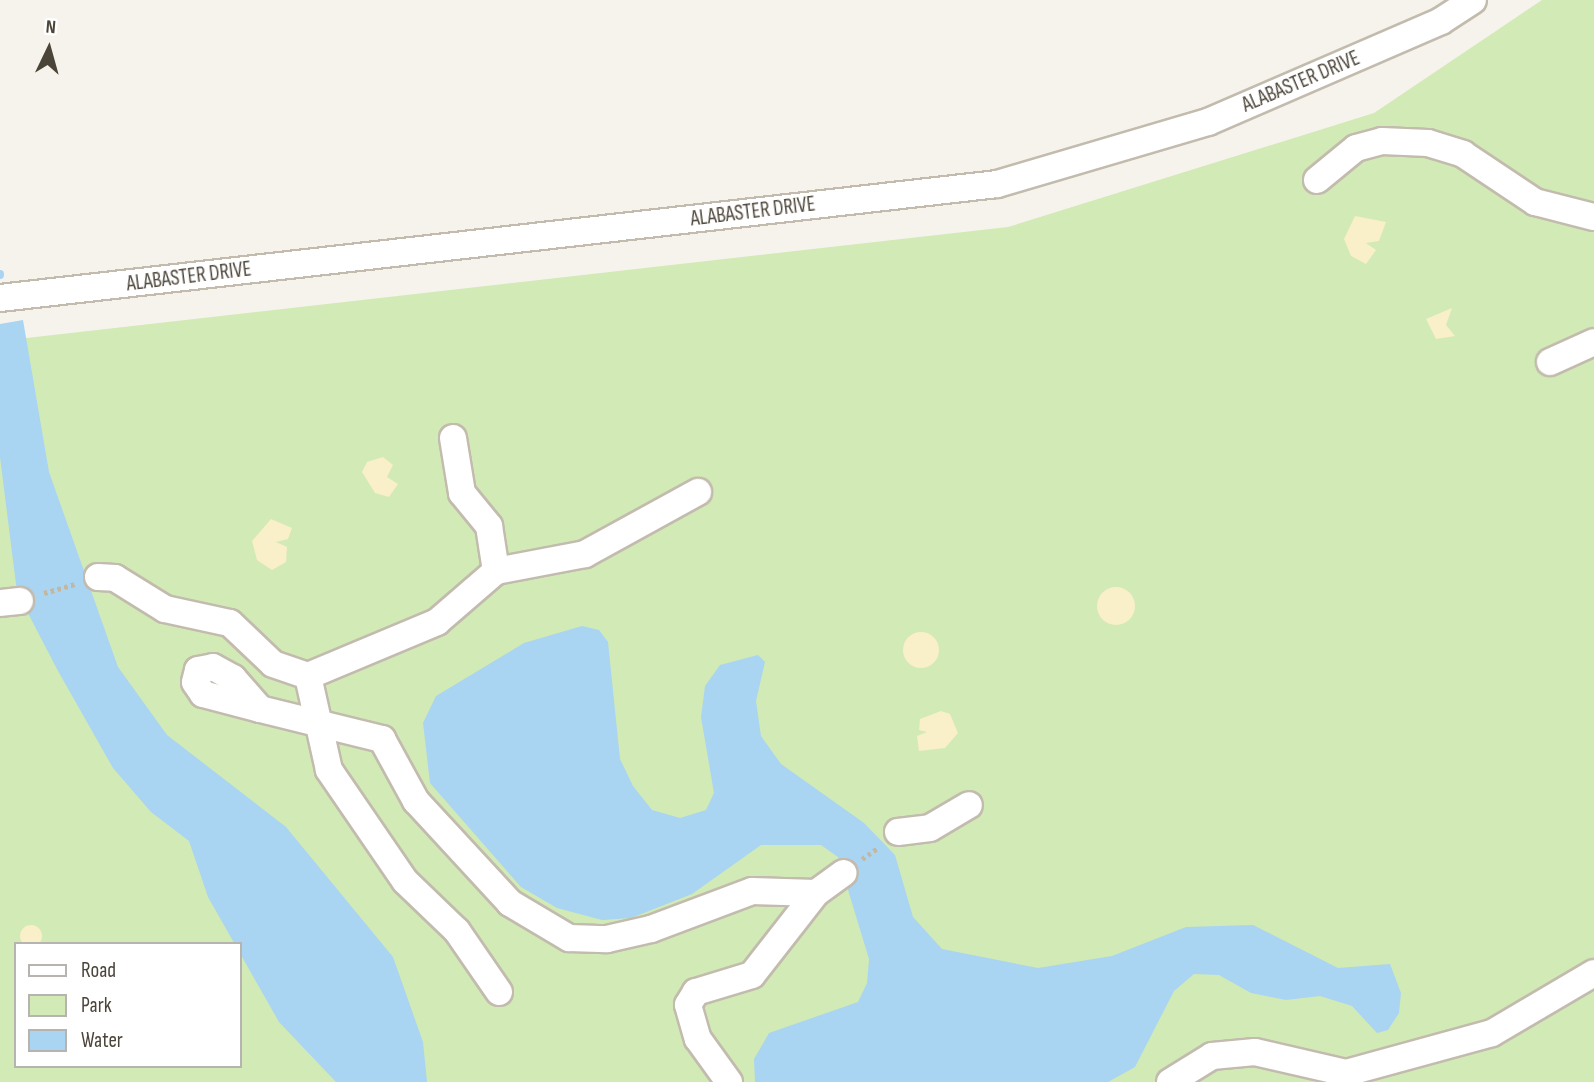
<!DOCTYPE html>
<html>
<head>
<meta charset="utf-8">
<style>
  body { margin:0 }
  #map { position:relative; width:1594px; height:1082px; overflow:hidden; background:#f6f3ec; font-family:"Sofia Sans Condensed",sans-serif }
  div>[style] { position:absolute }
  .green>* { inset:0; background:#d2eab5 }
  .sand>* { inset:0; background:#f9efc9 }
  .round { border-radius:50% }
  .water>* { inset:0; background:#a9d4f2 }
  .stream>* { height:8px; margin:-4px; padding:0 4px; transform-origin:4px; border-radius:4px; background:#a9d4f2 }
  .path>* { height:4.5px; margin-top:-2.25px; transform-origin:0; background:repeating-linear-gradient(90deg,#c4b79f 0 3.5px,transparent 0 7px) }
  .roads { filter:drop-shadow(2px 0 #c2bbae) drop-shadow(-2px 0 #c2bbae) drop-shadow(0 2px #c2bbae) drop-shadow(0 -2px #c2bbae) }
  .minor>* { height:26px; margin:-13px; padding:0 13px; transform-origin:13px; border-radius:13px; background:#fff }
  span { translate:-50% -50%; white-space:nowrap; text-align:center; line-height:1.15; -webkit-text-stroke:5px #fff; paint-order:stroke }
  .street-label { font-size:21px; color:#4b4439 }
  .legend { position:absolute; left:14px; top:942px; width:228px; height:126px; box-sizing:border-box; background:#fff; border:2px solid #b7b4b0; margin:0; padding:9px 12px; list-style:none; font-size:21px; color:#4b4439 }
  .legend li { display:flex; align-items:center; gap:14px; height:35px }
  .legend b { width:35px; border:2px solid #b7b4b0 }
  .north { position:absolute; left:14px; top:14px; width:70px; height:70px; -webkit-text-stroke:5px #fff; paint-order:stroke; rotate:5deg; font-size:19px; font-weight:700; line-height:28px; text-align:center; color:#4b4439 }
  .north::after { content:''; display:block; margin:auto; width:24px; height:32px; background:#4b4439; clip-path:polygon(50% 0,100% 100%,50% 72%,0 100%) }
</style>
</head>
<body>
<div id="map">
  <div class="green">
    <div style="clip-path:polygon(evenodd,1542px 0,1594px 0,1594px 1082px,0 1082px,0 341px,1008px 227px,1374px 113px,1542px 0,16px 944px,240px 944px,240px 1066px,16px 1066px,16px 944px)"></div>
  </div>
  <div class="sand">
    <div style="clip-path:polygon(1355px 216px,1386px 222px,1379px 241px,1366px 243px,1376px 250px,1366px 264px,1351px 256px,1344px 239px)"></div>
    <div style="clip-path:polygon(1452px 308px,1446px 325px,1455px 336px,1436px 339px,1426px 319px)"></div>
    <div style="clip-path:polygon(383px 457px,393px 465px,387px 477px,398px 484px,389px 497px,375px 493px,362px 472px,367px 462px)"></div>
    <div style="clip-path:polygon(271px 519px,292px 528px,288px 539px,276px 542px,287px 547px,286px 562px,272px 570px,257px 560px,252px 541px)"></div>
    <div class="round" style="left:1097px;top:587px;width:38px;height:38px"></div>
    <div class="round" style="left:903px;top:632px;width:36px;height:36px"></div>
    <div style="clip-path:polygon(941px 711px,950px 714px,958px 733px,945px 748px,919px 751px,917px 736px,927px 732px,919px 730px,920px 719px)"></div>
    <div class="round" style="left:20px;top:925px;width:22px;height:22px"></div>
  </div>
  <div class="water">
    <div style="clip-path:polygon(23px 320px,49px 472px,118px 667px,167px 735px,286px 827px,393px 957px,423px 1042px,427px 1082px,336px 1082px,279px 1022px,208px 897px,189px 841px,151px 812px,113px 768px,58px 671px,17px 592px,0 457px,0 324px)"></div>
    <div style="clip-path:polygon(582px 626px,599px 630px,608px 642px,620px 759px,633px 786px,652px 810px,680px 818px,706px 810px,714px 793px,701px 717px,705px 686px,720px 665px,758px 655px,765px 662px,756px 701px,761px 736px,781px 764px,864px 823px,895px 855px,913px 917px,942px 949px,1038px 968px,1112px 956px,1186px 927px,1253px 925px,1338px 968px,1390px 964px,1401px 993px,1399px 1013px,1388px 1030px,1377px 1033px,1352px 1006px,1320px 996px,1286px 1000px,1251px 993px,1219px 975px,1194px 974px,1174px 991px,1135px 1067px,1108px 1082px,755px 1082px,754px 1059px,769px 1033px,858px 1002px,867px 983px,869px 959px,838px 857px,821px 845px,761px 845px,692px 894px,631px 918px,602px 920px,557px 908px,521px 887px,430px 783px,423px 723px,436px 696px,524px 643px)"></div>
  </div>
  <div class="stream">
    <div style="left:0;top:274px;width:1px;rotate:90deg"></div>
  </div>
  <div class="path">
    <div style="left:44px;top:593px;width:33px;rotate:-16deg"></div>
    <div style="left:862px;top:859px;width:19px;rotate:-35deg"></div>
  </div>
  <div class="roads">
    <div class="minor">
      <div style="left:1317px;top:180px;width:50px;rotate:-39.4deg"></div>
      <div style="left:1356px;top:148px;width:27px;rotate:-15deg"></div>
      <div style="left:1382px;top:141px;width:46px;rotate:2.5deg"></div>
      <div style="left:1428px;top:143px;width:37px;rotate:17deg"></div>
      <div style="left:1463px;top:154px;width:87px;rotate:33.7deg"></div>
      <div style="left:1535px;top:202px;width:61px;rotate:14.3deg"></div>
      <div style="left:0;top:298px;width:1003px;rotate:-6.52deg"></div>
      <div style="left:997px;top:184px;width:220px;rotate:-16.4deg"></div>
      <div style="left:1208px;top:122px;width:254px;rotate:-23.4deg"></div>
      <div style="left:1441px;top:21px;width:38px;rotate:-33deg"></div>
      <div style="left:1550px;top:362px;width:48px;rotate:-24.4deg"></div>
      <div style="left:453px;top:438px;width:56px;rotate:80.7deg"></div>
      <div style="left:462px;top:493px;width:43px;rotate:50.7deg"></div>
      <div style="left:489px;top:526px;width:46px;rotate:81.2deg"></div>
      <div style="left:98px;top:577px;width:17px;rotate:3deg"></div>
      <div style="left:115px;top:578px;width:59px;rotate:31.8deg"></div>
      <div style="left:165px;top:609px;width:66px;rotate:12.2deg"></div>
      <div style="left:230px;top:623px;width:59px;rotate:43.6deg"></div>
      <div style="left:273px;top:664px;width:37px;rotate:19deg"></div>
      <div style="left:0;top:603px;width:20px;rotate:-6deg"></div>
      <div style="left:260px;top:709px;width:59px;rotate:-165.3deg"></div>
      <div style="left:203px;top:694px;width:14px;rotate:-124deg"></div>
      <div style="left:195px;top:682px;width:12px;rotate:-76deg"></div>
      <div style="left:198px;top:670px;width:15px;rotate:-11deg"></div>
      <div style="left:213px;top:667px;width:23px;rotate:29deg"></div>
      <div style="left:233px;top:678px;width:41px;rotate:48.9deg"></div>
      <div style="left:260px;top:709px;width:126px;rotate:13.8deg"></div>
      <div style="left:382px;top:739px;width:71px;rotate:61.3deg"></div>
      <div style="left:416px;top:801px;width:139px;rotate:47.3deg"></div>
      <div style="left:510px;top:903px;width:69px;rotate:30.7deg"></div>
      <div style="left:569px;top:938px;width:38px;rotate:2deg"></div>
      <div style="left:607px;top:939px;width:45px;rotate:-12.8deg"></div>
      <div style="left:651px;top:929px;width:108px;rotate:-20.6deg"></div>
      <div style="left:752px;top:891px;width:64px;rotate:1.8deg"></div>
      <div style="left:816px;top:893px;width:104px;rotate:128deg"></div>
      <div style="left:752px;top:975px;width:59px;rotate:163.1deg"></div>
      <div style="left:696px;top:992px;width:15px;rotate:122deg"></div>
      <div style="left:688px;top:1005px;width:35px;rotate:74deg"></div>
      <div style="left:698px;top:1039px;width:53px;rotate:54.2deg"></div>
      <div style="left:898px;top:832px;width:32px;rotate:-7deg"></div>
      <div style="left:930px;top:828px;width:45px;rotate:-30.5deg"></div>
      <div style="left:816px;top:893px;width:34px;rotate:-36deg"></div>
      <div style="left:499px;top:992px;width:74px;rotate:-124.5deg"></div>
      <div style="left:457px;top:931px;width:72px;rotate:-136.1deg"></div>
      <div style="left:405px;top:881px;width:135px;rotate:-124.4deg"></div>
      <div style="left:329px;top:770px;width:96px;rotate:-102.6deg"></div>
      <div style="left:308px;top:676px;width:140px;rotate:-22.7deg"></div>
      <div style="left:437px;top:622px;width:78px;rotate:-40.8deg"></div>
      <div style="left:496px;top:571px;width:91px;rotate:-10.8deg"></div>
      <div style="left:585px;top:554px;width:129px;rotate:-28.8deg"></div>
      <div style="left:1170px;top:1082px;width:49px;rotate:-31.8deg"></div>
      <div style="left:1212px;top:1056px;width:43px;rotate:-5.3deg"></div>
      <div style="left:1255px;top:1052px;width:93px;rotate:13deg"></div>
      <div style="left:1346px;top:1073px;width:151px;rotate:-15.3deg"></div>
      <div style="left:1492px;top:1033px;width:118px;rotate:-30.5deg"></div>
    </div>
  </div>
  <div class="street-label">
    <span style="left:1301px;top:82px;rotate:-23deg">ALABASTER DRIVE</span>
    <span style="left:753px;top:212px;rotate:-7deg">ALABASTER DRIVE</span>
    <span style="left:189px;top:277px;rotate:-7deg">ALABASTER DRIVE</span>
  </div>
  <ul class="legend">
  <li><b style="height:9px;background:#fff"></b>Road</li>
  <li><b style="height:19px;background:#d2eab5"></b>Park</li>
  <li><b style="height:19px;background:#a9d4f2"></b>Water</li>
  </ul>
  <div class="north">N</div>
</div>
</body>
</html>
